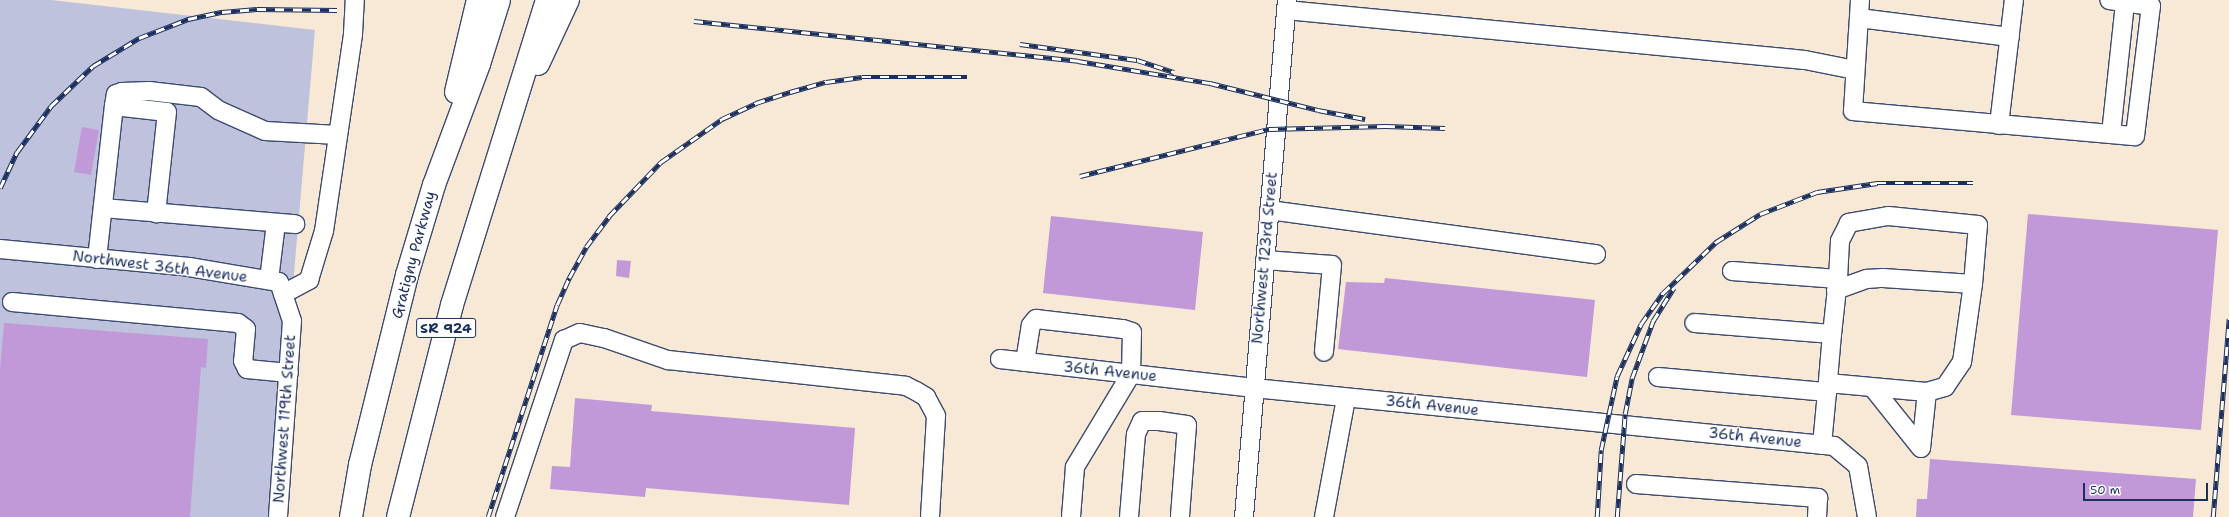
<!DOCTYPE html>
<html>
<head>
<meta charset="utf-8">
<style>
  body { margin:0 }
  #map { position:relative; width:2229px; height:517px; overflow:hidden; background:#f7e9d5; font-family:"Shantell Sans",sans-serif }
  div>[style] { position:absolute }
  .industrial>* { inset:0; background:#bfc2dd }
  .building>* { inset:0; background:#c198d8 }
  .roads { filter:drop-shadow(1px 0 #3c4b70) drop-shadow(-1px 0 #3c4b70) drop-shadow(0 1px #3c4b70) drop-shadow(0 -1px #3c4b70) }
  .minor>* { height:18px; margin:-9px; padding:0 9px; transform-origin:9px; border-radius:9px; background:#fff }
  .highway>* { height:22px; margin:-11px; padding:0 11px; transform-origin:11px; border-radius:11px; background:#fff }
  .rail>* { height:4.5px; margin-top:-2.25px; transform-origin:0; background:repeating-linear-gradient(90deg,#fff 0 9px,#1b2f5e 0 18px); box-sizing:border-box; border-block:1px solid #1b2f5e }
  span { translate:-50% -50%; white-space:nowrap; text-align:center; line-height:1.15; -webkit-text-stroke:3px #fff; paint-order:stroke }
  .shield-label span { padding:1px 3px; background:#fff; border:1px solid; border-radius:3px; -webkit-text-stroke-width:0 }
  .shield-label { font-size:14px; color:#1b2f5e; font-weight:700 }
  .street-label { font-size:15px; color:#1b2f5e }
  .scale { position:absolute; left:2083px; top:483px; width:125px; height:18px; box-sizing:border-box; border:2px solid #1b2f5e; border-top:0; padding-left:5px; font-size:12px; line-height:14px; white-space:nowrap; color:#1b2f5e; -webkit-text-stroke:3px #fff; paint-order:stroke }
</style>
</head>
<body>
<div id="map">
  <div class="industrial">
    <div style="clip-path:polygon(0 0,51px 0,315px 30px,273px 517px,0 517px)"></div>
  </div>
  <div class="building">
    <div style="clip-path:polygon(82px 127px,99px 130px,91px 175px,74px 172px)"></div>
    <div style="clip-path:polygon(2028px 214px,2218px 230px,2201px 430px,2011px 415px)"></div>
    <div style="clip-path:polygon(1051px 216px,1203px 232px,1195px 310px,1043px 293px)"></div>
    <div style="clip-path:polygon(617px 260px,631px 261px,629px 278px,616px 276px)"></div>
    <div style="clip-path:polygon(1385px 278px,1595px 300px,1587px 377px,1338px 349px,1346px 282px,1384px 283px)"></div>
    <div style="clip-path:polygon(4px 323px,208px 339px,206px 368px,201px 367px,190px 517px,0 517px,0 370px)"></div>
    <div style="clip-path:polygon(575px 398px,652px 405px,651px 411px,855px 428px,849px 505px,646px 488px,645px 497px,550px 489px,552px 466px,570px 467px)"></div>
    <div style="clip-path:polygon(1930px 459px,2196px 479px,2193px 517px,1916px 517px,1917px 499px,1927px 499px)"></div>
  </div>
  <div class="roads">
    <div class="minor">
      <div style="left:1860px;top:0;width:111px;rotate:93.6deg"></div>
      <div style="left:1853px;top:111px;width:283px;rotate:5.1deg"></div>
      <div style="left:2135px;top:136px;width:131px;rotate:-83deg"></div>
      <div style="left:2151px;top:6px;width:42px;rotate:-171.9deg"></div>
      <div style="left:1286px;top:10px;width:521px;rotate:5.5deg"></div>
      <div style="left:1805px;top:60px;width:51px;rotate:11.3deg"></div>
      <div style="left:1859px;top:18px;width:152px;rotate:7.2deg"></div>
      <div style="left:114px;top:106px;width:12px;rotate:-81deg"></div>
      <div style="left:116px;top:94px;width:6px;rotate:-18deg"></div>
      <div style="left:122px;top:92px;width:27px;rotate:-2deg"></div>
      <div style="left:149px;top:91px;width:52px;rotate:6.6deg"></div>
      <div style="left:201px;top:97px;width:21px;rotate:37deg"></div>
      <div style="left:218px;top:110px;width:51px;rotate:24.1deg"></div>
      <div style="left:265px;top:131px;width:73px;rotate:3.1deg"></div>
      <div style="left:1999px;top:125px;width:126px;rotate:-83.2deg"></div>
      <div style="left:2111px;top:134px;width:133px;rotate:-83.9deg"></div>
      <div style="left:103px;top:208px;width:193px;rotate:4.8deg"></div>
      <div style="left:1269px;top:210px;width:330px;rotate:7.7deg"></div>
      <div style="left:0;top:249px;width:190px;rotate:5.4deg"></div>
      <div style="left:189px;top:267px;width:91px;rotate:9.5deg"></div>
      <div style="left:279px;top:282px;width:41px;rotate:71.6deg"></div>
      <div style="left:292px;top:321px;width:196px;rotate:94.1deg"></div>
      <div style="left:97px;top:259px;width:154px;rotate:-83.7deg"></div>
      <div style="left:114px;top:106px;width:53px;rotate:6.5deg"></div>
      <div style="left:167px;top:112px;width:102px;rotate:96.2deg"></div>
      <div style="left:1265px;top:260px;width:67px;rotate:4.3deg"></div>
      <div style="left:1332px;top:265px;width:87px;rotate:95.3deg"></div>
      <div style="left:1732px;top:271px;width:106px;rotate:4.3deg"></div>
      <div style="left:1838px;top:279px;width:55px;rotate:96.2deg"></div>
      <div style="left:269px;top:280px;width:57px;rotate:-83deg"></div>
      <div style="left:1836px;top:290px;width:33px;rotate:-20deg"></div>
      <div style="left:1867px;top:279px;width:16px;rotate:-4deg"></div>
      <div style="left:1883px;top:278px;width:90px;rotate:3.8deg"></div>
      <div style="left:1973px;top:284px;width:59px;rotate:-85.2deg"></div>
      <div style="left:1978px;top:225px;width:90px;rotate:-174.3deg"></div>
      <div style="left:1888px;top:216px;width:40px;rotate:170deg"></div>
      <div style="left:1849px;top:223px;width:20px;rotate:117deg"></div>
      <div style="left:1840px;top:241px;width:38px;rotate:93deg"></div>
      <div style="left:283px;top:294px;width:30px;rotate:-28deg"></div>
      <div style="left:309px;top:280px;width:51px;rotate:-73deg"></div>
      <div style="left:324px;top:231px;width:199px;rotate:-81.6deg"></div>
      <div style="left:353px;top:34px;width:34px;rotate:-87deg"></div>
      <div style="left:12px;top:302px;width:227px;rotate:5.3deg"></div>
      <div style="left:238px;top:323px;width:10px;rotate:37deg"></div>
      <div style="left:246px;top:329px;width:32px;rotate:95deg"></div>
      <div style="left:243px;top:361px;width:9px;rotate:63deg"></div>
      <div style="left:247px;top:369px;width:42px;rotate:5.4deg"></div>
      <div style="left:1000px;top:359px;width:256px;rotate:6.5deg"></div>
      <div style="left:1254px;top:388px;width:583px;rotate:5.71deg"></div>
      <div style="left:1834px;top:446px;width:31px;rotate:40deg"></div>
      <div style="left:1858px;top:466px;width:52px;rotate:80deg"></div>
      <div style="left:1025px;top:362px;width:37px;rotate:-81deg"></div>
      <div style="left:1031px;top:325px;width:8px;rotate:-50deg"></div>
      <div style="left:1036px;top:319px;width:88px;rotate:6.6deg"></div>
      <div style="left:1123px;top:329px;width:9px;rotate:18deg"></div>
      <div style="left:1132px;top:332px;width:42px;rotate:91.4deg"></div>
      <div style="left:1131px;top:374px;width:109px;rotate:121.1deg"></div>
      <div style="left:1075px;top:467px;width:50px;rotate:94.6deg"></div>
      <div style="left:1658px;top:377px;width:170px;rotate:5.1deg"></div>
      <div style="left:1827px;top:392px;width:58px;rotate:-85.1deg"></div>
      <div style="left:1832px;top:334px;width:138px;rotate:-175.4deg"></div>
      <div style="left:1828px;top:383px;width:99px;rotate:5.2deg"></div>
      <div style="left:1927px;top:392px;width:56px;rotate:96.1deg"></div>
      <div style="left:1921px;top:448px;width:77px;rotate:-128.7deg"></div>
      <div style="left:1927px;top:392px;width:19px;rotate:-16deg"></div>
      <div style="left:1945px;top:387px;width:30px;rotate:-56deg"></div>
      <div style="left:1962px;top:362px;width:79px;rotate:-82deg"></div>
      <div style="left:1822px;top:445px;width:53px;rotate:-84.6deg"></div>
      <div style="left:1636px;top:484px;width:183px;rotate:4.4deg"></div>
      <div style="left:1818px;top:498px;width:19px;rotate:93deg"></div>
      <div style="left:505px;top:517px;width:187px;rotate:-71.6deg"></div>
      <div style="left:564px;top:340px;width:17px;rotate:-24deg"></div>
      <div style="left:580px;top:333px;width:25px;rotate:12deg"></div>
      <div style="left:604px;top:338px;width:68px;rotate:19deg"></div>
      <div style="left:668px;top:360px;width:239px;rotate:6.2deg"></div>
      <div style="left:906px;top:386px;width:11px;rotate:27deg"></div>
      <div style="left:916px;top:391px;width:12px;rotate:31deg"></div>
      <div style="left:926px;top:397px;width:21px;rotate:62deg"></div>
      <div style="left:936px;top:416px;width:101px;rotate:93.4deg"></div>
      <div style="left:1129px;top:517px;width:83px;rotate:-85.2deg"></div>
      <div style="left:1136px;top:434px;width:14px;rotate:-65deg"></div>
      <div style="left:1142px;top:421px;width:17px"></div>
      <div style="left:1159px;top:421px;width:28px;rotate:8deg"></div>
      <div style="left:1187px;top:425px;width:92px;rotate:94.4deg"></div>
      <div style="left:1244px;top:517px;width:519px;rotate:-85.25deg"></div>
      <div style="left:1324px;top:517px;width:121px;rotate:-79.5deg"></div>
    </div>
    <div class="highway">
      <div style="left:538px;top:64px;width:71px;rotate:-64.9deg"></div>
      <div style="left:456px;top:92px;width:95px;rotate:-76.6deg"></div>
      <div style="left:351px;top:517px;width:53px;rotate:-80.2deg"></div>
      <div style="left:360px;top:465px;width:196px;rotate:-76.1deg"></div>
      <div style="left:407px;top:275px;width:94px;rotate:-73.3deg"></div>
      <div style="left:434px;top:185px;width:129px;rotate:-69.6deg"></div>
      <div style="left:479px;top:64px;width:67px;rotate:-72.6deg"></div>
      <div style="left:398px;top:517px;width:219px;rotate:-75.7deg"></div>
      <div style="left:452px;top:305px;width:319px;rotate:-72.7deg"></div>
    </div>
  </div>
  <div class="rail">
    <div style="left:694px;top:21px;width:386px;rotate:5.9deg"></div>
    <div style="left:1078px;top:61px;width:134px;rotate:9.5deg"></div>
    <div style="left:1210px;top:83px;width:111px;rotate:14deg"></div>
    <div style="left:1318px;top:110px;width:48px;rotate:10.8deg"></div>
    <div style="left:1020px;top:44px;width:118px;rotate:7.8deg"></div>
    <div style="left:1137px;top:60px;width:39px;rotate:18deg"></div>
    <div style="left:1080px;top:176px;width:195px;rotate:-14deg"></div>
    <div style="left:1269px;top:129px;width:117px;rotate:-1.5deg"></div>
    <div style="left:1386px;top:126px;width:59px;rotate:1.9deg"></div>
    <div style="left:0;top:188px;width:40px;rotate:-65deg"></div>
    <div style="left:17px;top:152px;width:57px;rotate:-53.5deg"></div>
    <div style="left:51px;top:106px;width:58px;rotate:-43.6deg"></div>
    <div style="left:93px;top:66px;width:54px;rotate:-31.3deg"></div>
    <div style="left:139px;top:38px;width:53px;rotate:-21.2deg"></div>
    <div style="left:188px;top:19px;width:35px;rotate:-12deg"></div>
    <div style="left:222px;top:12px;width:35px;rotate:-5deg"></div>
    <div style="left:257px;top:9px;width:80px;rotate:0.7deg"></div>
    <div style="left:488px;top:517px;width:223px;rotate:-72deg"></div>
    <div style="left:557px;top:305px;width:30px;rotate:-66deg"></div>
    <div style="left:569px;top:278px;width:35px;rotate:-61deg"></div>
    <div style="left:586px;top:247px;width:39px;rotate:-53deg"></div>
    <div style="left:609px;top:216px;width:75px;rotate:-46.1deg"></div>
    <div style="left:661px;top:162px;width:75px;rotate:-35.2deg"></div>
    <div style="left:722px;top:119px;width:38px;rotate:-25deg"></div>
    <div style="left:756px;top:103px;width:36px;rotate:-18deg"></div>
    <div style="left:790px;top:92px;width:37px;rotate:-16deg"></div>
    <div style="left:826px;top:82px;width:36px;rotate:-8deg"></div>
    <div style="left:862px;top:77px;width:105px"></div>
    <div style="left:1597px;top:517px;width:67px;rotate:-86.6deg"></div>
    <div style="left:1601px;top:450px;width:76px;rotate:-77.8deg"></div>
    <div style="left:1617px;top:376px;width:57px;rotate:-65.2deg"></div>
    <div style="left:1641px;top:324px;width:38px;rotate:-55deg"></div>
    <div style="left:1663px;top:293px;width:74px;rotate:-43.9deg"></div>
    <div style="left:1716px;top:242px;width:52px;rotate:-32.5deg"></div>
    <div style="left:1760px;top:214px;width:61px;rotate:-21.1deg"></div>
    <div style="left:1817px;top:192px;width:61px;rotate:-8.5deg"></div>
    <div style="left:1877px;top:183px;width:96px"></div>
    <div style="left:1617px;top:517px;width:103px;rotate:-85.6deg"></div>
    <div style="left:1625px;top:414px;width:37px;rotate:-79deg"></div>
    <div style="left:1632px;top:378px;width:61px;rotate:-69.8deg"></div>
    <div style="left:1653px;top:321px;width:39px;rotate:-58deg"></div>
    <div style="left:2213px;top:517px;width:199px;rotate:-85.4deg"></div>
  </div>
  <div class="shield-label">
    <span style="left:446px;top:328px">SR 924</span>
  </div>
  <div class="street-label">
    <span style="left:414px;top:255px;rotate:-75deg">Gratigny Parkway</span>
    <span style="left:1265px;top:258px;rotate:-85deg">Northwest 123rd Street</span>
    <span style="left:160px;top:267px;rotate:7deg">Northwest 36th Avenue</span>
    <span style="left:1110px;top:372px;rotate:6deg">36th Avenue</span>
    <span style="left:1432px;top:406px;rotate:6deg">36th Avenue</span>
    <span style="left:285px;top:419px;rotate:-86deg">Northwest 119th Street</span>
    <span style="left:1755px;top:438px;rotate:6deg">36th Avenue</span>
  </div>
  <div class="scale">50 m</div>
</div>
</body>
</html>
